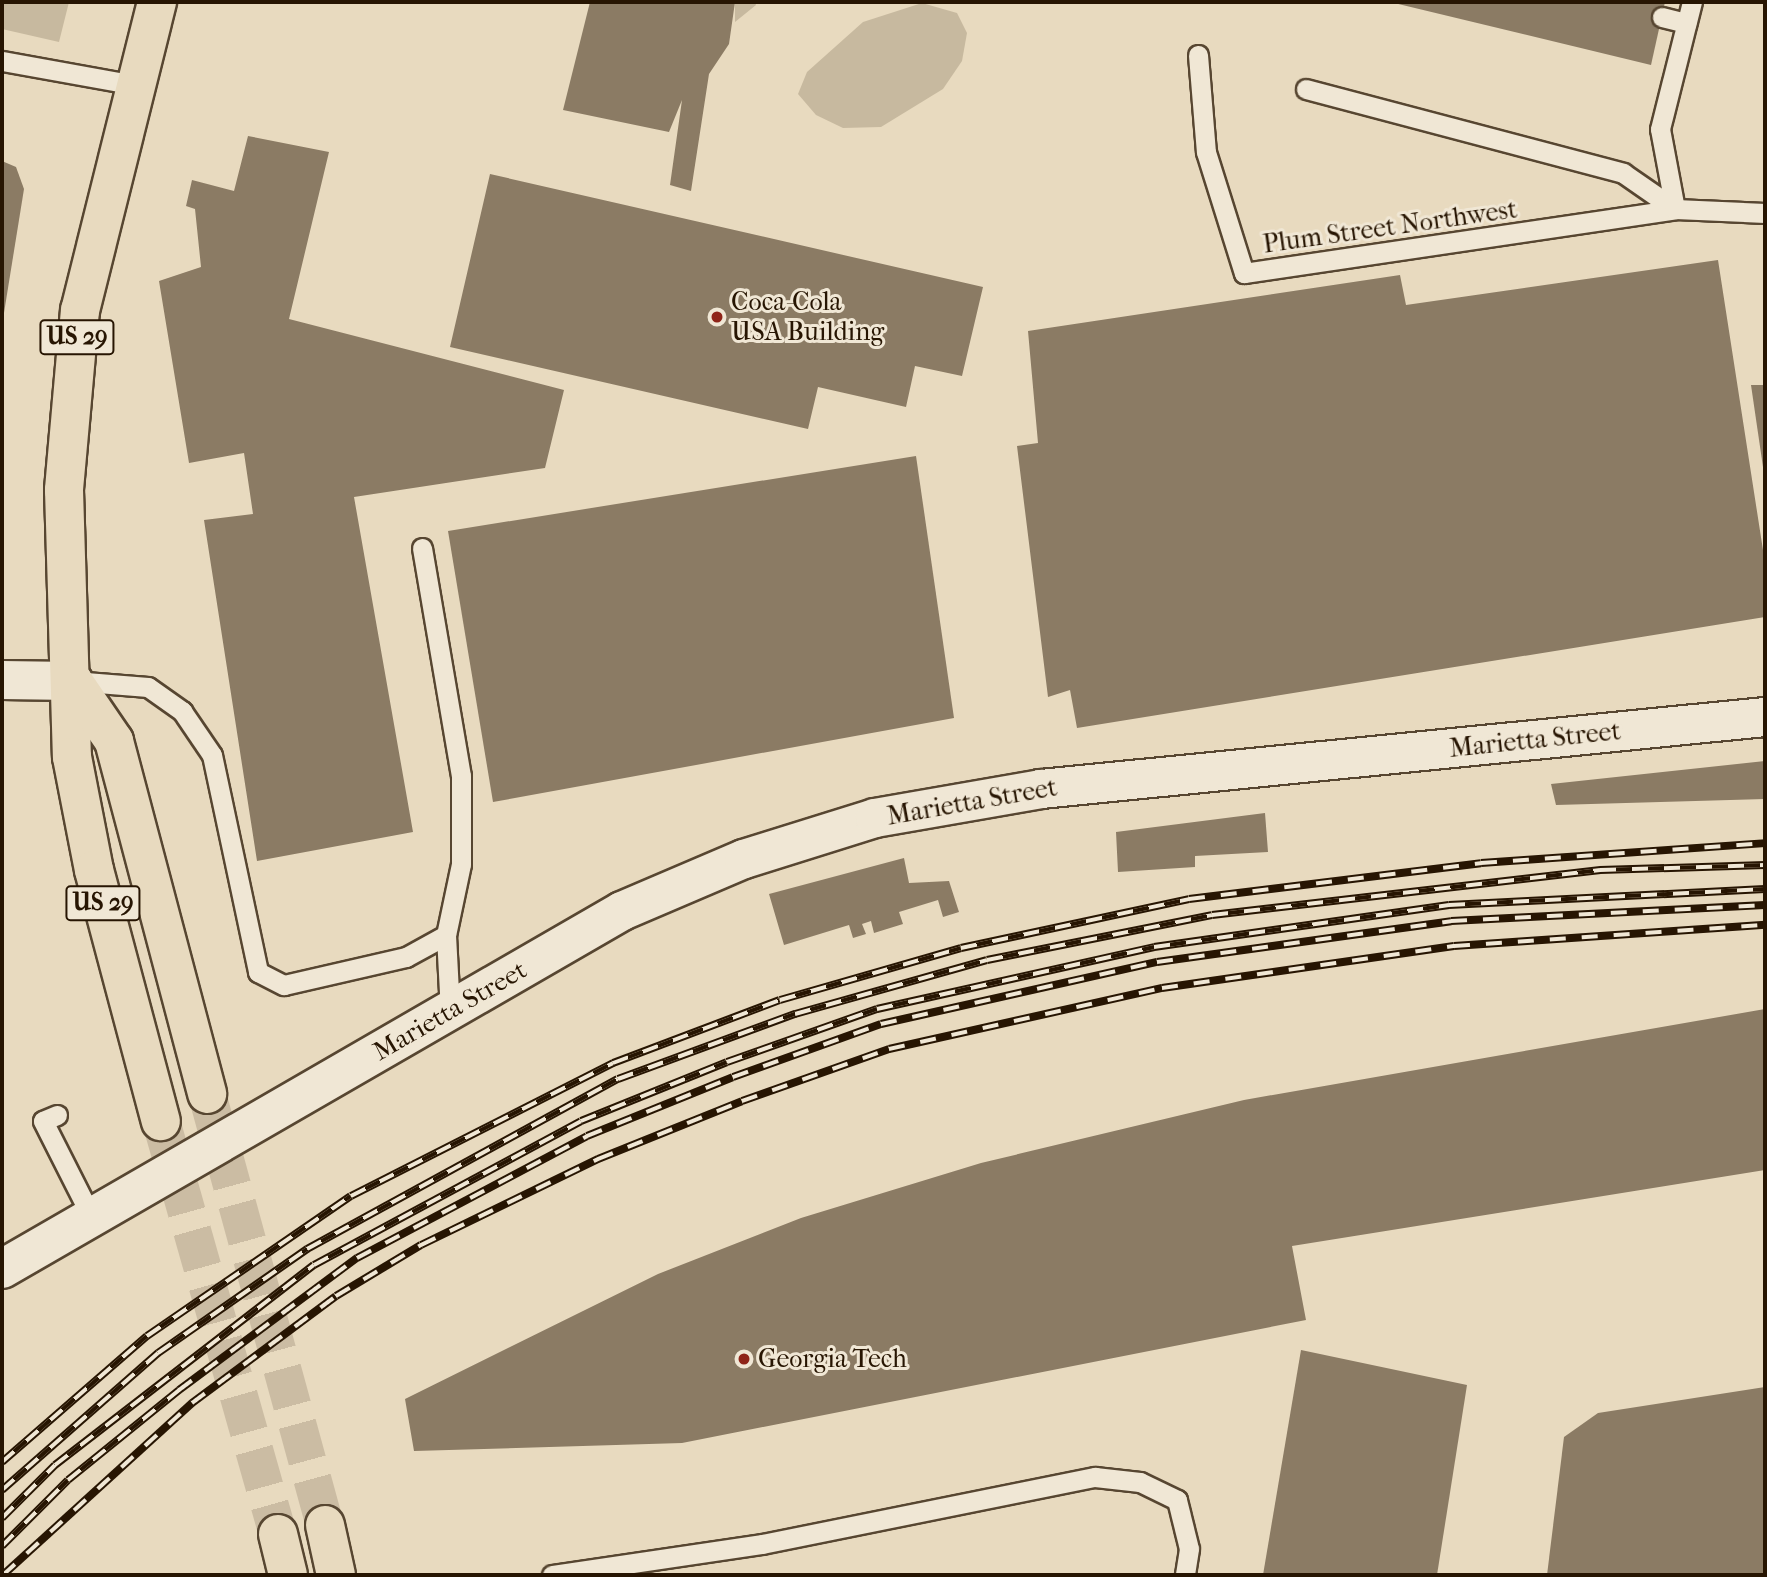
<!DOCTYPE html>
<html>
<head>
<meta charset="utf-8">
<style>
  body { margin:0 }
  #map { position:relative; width:1767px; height:1577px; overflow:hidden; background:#e8dabf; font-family:"IM FELL French Canon",serif }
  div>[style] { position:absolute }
  .green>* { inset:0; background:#c7b99f }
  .building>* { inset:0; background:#8b7b64 }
  .highway-tunnel>* { height:38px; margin-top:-19px; transform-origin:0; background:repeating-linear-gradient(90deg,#cbbca3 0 38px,transparent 0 57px) }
  .roads { filter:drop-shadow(2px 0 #574631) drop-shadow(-2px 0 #574631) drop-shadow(0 2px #574631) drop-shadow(0 -2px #574631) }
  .lane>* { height:19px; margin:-9.5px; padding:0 9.5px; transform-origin:9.5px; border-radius:9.5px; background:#f0e7d5 }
  .street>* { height:38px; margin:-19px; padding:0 19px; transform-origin:19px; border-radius:19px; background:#f0e7d5 }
  .secondary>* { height:38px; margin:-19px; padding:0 19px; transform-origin:19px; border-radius:19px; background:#f0e7d5 }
  .highway>* { height:38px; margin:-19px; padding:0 19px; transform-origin:19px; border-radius:19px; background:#e8dabf }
  .rail>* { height:8px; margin-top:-4px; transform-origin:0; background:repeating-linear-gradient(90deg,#f0e7d5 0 16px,#271502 0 32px); box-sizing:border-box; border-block:2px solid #271502 }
  .dots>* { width:19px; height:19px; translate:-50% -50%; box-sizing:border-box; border:4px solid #f0e7d5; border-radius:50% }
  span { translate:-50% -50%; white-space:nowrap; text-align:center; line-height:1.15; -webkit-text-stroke:6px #f0e7d5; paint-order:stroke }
  .shield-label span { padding:2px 5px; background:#f0e7d5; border:2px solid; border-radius:5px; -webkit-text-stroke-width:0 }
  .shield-label { font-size:24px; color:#271502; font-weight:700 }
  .street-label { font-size:26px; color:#271502 }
  .poi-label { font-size:26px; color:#271502 }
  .left { translate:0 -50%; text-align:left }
  .frame { position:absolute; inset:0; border:4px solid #271502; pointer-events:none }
</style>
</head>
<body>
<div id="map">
  <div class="green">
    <div style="clip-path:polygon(2px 2px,69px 2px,59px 42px,2px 29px)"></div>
    <div style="clip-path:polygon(735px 2px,755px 2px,756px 5px,735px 22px)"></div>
    <div style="clip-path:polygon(922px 3px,957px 13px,967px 33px,962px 61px,943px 89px,881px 127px,843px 128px,816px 115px,798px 94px,807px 72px,863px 22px)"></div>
  </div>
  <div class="building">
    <div style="clip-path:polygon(590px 2px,735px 2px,729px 44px,709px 74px,691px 191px,670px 185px,682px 100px,669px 132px,563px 110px)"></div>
    <div style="clip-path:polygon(1390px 2px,1665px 2px,1651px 65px)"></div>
    <div style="clip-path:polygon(248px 136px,329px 152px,289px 319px,564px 390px,545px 468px,354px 497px,413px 832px,257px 861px,204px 520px,253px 514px,244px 453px,189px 463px,159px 281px,201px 267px,195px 209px,186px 206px,192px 180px,234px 191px)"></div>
    <div style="clip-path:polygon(2px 161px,16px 167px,24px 189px,3px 319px)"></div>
    <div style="clip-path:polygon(490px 174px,983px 287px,962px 376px,915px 366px,906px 407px,818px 387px,808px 429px,450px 347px)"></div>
    <div style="clip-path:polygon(1718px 260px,1765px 563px,1765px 617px,1077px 728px,1070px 690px,1048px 697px,1017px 446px,1038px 443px,1028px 331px,1400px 275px,1406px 305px)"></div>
    <div style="clip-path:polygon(1751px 385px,1765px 385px,1765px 474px,1764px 474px)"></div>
    <div style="clip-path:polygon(916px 456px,954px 718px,493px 802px,448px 531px)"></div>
    <div style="clip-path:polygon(1765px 761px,1765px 799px,1556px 805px,1551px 784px)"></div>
    <div style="clip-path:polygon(1265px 813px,1268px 852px,1195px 856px,1195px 867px,1118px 872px,1116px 832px)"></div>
    <div style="clip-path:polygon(904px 858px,909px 883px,949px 881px,959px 912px,943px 917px,938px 900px,899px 912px,903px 924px,874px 933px,871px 921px,862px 924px,866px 934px,853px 938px,849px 925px,784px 945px,769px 894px)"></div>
    <div style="clip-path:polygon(1765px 1009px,1765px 1170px,1292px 1246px,1306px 1320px,682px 1443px,414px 1451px,405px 1399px,658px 1274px,801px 1218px,981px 1163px,1244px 1100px)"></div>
    <div style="clip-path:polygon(1301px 1350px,1467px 1385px,1437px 1575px,1263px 1575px)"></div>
    <div style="clip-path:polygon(1765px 1387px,1765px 1575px,1547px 1575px,1564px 1437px,1598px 1413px)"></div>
  </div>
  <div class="highway-tunnel">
    <div style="left:207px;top:1094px;width:447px;rotate:74.7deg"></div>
    <div style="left:161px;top:1121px;width:429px;rotate:74.2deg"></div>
  </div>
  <div class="roads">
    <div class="lane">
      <div style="left:1662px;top:17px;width:25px;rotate:14deg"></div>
      <div style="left:1198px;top:55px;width:97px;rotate:85.3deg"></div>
      <div style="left:1206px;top:152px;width:127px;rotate:72.6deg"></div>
      <div style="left:1244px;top:273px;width:436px;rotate:-8.4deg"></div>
      <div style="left:1675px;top:209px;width:90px;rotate:2.5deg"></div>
      <div style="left:2px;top:61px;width:136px;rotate:10.2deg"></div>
      <div style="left:1306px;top:89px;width:328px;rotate:14.8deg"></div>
      <div style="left:1623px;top:173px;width:63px;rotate:34.7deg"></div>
      <div style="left:1675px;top:209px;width:81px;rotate:-100.6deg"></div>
      <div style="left:1660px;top:129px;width:131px;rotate:-75.9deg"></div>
      <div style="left:422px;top:548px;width:231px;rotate:80.3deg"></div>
      <div style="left:461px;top:776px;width:88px;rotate:90deg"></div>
      <div style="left:461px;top:864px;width:73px;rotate:101.9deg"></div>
      <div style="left:446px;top:935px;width:77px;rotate:87deg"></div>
      <div style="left:73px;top:681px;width:75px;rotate:4.6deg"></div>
      <div style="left:148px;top:687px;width:42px;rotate:35.2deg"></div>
      <div style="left:182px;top:711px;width:53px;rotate:55.7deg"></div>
      <div style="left:212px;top:755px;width:222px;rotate:78deg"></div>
      <div style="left:258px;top:972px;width:29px;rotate:27deg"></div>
      <div style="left:284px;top:985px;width:125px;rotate:-12.9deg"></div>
      <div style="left:406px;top:957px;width:46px;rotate:-28.8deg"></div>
      <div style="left:57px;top:1115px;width:15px;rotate:157deg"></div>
      <div style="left:43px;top:1121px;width:109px;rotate:63.2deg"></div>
      <div style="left:552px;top:1575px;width:212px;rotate:-8.4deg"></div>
      <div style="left:762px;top:1544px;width:340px;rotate:-11.4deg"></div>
      <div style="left:1095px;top:1477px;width:45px;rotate:6.3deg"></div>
      <div style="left:1140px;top:1482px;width:41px;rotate:25.9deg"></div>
      <div style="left:1177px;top:1500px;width:50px;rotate:76.2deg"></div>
      <div style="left:1189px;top:1549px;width:26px;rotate:99deg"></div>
    </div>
    <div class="street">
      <div style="left:2px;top:680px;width:71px;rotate:0.8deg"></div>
    </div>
    <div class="secondary">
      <div style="left:2px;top:1269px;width:716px;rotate:-30deg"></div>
      <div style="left:622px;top:911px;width:133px;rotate:-23.1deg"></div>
      <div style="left:744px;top:859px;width:137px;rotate:-17.4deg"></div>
      <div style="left:875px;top:818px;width:169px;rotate:-9.9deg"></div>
      <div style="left:1041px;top:789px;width:728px;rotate:-5.68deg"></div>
    </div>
    <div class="highway">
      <div style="left:157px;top:2px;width:317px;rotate:104deg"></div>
      <div style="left:80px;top:310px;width:181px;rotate:95.1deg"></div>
      <div style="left:64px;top:490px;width:267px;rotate:88.3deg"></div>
      <div style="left:72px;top:757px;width:115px;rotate:79deg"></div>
      <div style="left:94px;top:870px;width:260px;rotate:75.1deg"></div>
      <div style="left:73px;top:681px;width:73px;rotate:55.7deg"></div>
      <div style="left:114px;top:741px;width:365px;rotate:75.2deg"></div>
      <div style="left:325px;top:1525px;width:51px;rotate:77.6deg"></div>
      <div style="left:278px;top:1534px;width:42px;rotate:76.3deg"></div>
    </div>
  </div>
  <div class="rail">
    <div style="left:2px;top:1462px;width:192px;rotate:-41deg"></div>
    <div style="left:147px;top:1336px;width:247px;rotate:-34.5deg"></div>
    <div style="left:351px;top:1196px;width:294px;rotate:-26.9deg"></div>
    <div style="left:613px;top:1063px;width:178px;rotate:-20.7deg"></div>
    <div style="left:780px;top:1000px;width:188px;rotate:-16deg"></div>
    <div style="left:961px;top:948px;width:233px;rotate:-12.1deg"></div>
    <div style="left:1189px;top:899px;width:294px;rotate:-7deg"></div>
    <div style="left:1481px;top:863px;width:285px;rotate:-4deg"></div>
    <div style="left:2px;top:1490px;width:208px;rotate:-41.3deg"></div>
    <div style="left:158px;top:1353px;width:182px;rotate:-34.9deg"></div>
    <div style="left:307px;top:1249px;width:354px;rotate:-28.7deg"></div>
    <div style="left:618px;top:1079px;width:189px;rotate:-20.2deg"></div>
    <div style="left:795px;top:1014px;width:199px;rotate:-15.7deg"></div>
    <div style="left:987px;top:960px;width:229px;rotate:-11.3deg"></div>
    <div style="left:1212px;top:915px;width:391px;rotate:-6.6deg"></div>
    <div style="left:1600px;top:870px;width:165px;rotate:-1.7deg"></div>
    <div style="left:2px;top:1518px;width:75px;rotate:-45deg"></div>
    <div style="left:55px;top:1465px;width:327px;rotate:-37.7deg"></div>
    <div style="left:314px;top:1265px;width:303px;rotate:-28.3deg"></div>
    <div style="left:581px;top:1121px;width:157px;rotate:-22deg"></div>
    <div style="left:727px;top:1062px;width:159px;rotate:-19.5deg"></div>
    <div style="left:877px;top:1009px;width:284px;rotate:-12.6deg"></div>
    <div style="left:1154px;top:947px;width:298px;rotate:-8.1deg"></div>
    <div style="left:1449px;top:905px;width:316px;rotate:-2.9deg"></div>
    <div style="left:2px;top:1546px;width:93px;rotate:-45deg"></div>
    <div style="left:68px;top:1480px;width:143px;rotate:-39deg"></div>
    <div style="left:179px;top:1390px;width:222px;rotate:-36.6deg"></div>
    <div style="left:357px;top:1258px;width:260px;rotate:-27.9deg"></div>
    <div style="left:587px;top:1136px;width:157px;rotate:-22deg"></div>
    <div style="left:733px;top:1077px;width:157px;rotate:-19.7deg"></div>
    <div style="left:881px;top:1024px;width:283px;rotate:-12.7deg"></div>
    <div style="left:1157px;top:962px;width:297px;rotate:-7.9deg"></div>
    <div style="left:1451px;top:921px;width:314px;rotate:-2.9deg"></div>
    <div style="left:3px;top:1575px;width:256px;rotate:-42.3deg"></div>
    <div style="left:192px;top:1403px;width:179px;rotate:-36.6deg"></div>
    <div style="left:336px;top:1296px;width:99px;rotate:-31deg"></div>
    <div style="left:421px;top:1245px;width:197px;rotate:-25.9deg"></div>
    <div style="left:598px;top:1159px;width:155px;rotate:-21.9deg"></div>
    <div style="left:742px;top:1101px;width:156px;rotate:-19.5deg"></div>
    <div style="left:889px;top:1049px;width:280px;rotate:-12.6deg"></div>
    <div style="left:1162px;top:988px;width:295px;rotate:-8.2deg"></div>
    <div style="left:1454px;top:946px;width:312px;rotate:-3.9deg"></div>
  </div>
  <div class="dots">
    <div style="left:717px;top:317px;background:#8f2418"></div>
    <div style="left:744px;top:1359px;background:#8f2418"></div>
  </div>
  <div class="shield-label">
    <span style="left:77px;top:337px">US 29</span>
    <span style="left:103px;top:903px">US 29</span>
  </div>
  <div class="street-label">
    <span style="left:1390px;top:227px;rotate:-8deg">Plum Street Northwest</span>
    <span style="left:1535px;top:740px;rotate:-6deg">Marietta Street</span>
    <span style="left:972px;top:802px;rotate:-10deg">Marietta Street</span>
    <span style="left:450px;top:1011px;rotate:-30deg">Marietta Street</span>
  </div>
  <div class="poi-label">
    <span class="left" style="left:731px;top:317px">Coca-Cola<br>USA Building</span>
    <span class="left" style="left:758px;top:1359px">Georgia Tech</span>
  </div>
  <div class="frame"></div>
</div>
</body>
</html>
